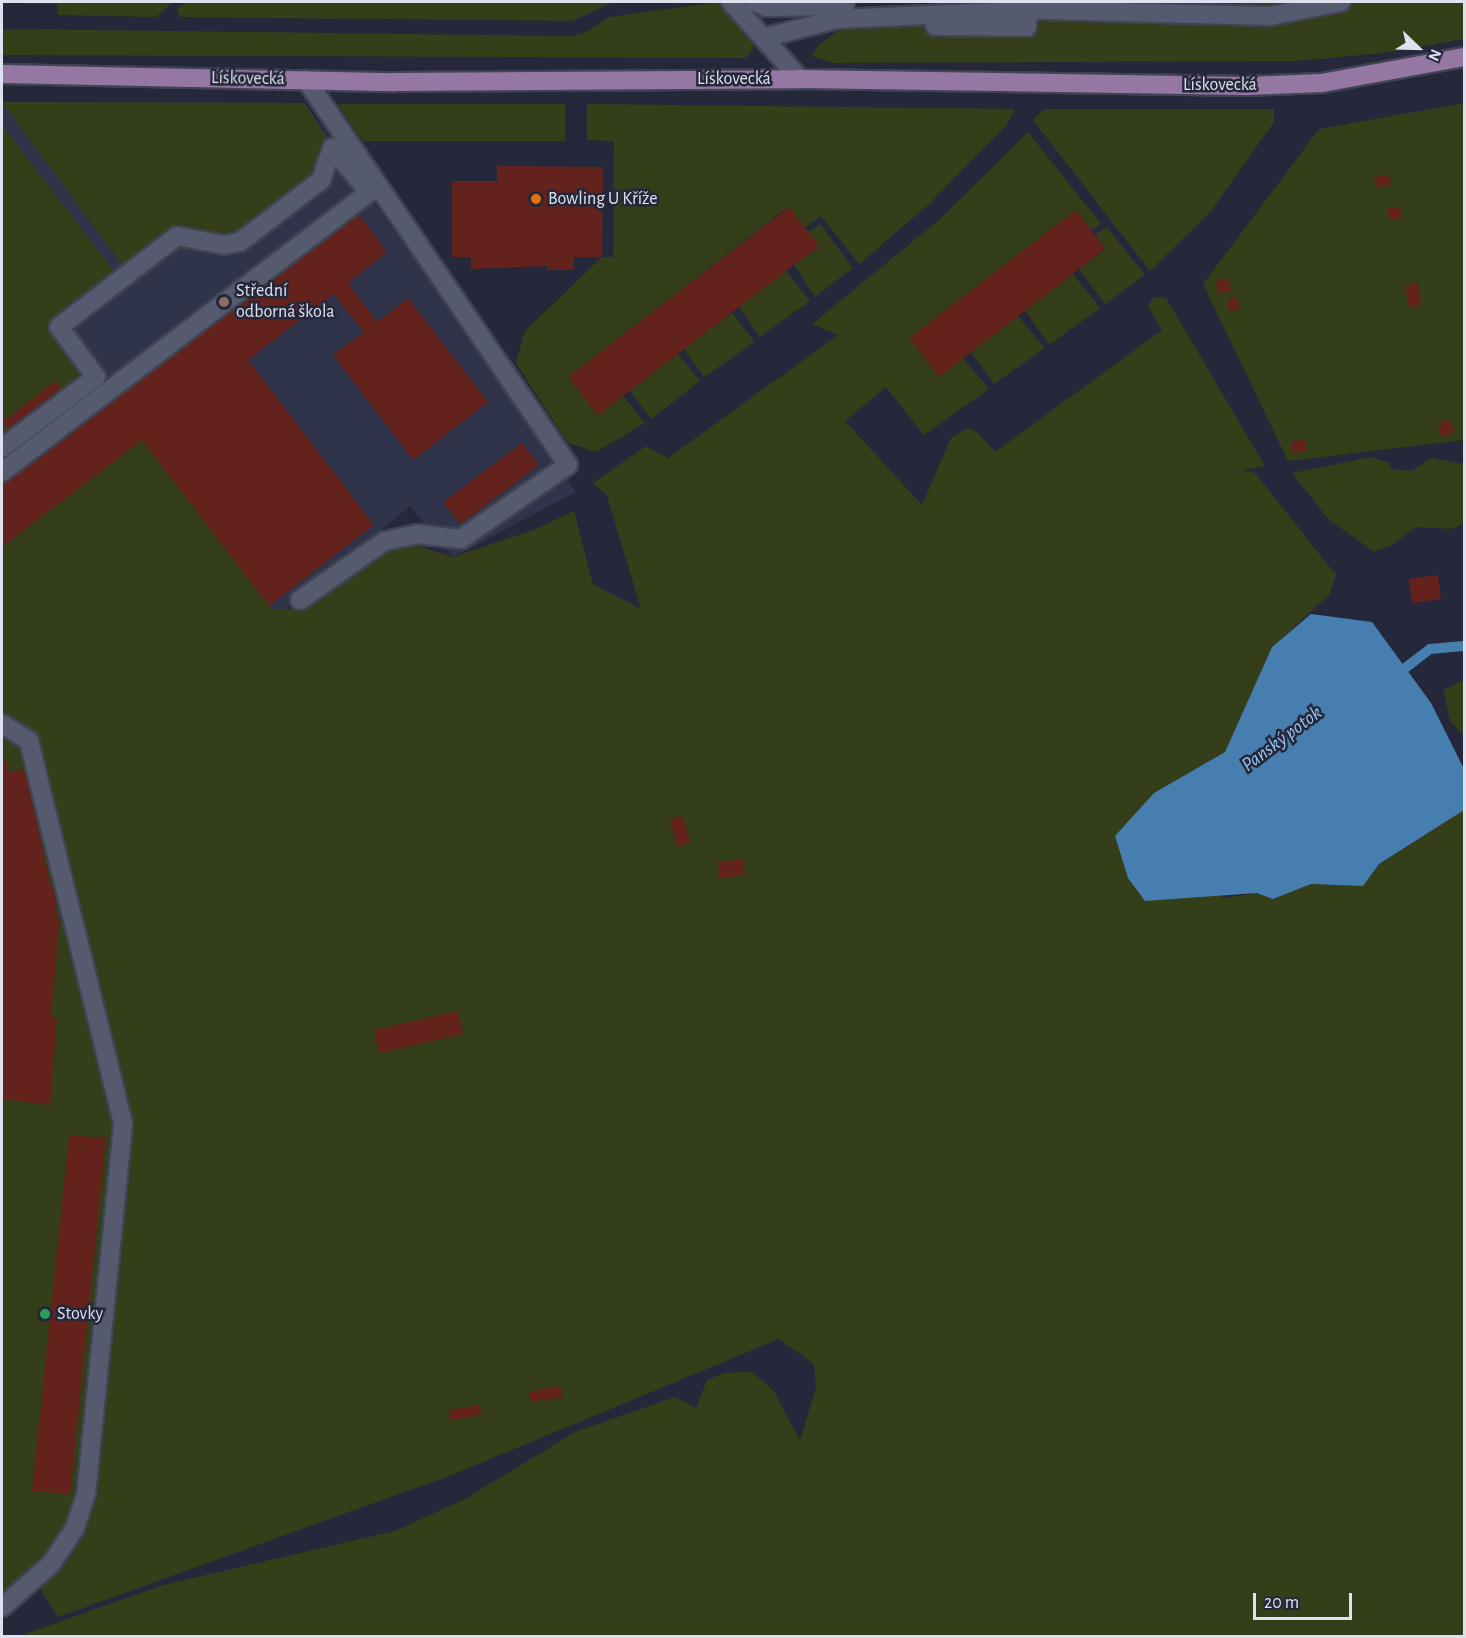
<!DOCTYPE html>
<html>
<head>
<meta charset="utf-8">
<style>
  body { margin:0 }
  #map { position:relative; width:1466px; height:1638px; overflow:hidden; background:#24283a; font-family:"Alegreya Sans",sans-serif }
  div>[style] { position:absolute }
  .built>* { inset:0; background:#2f344b }
  .green>* { inset:0; background:#343e19 }
  .water>* { inset:0; background:#477eb0 }
  .stream>* { height:10px; margin:-5px; padding:0 5px; transform-origin:5px; border-radius:5px; background:#477eb0 }
  .building>* { inset:0; background:#64221c }
  .roads { filter:drop-shadow(2px 0 #404351) drop-shadow(-2px 0 #404351) drop-shadow(0 2px #404351) drop-shadow(0 -2px #404351) }
  .minor>* { height:18px; margin:-9px; padding:0 9px; transform-origin:9px; border-radius:9px; background:#555a6e }
  .major>* { height:18px; margin:-9px; padding:0 9px; transform-origin:9px; border-radius:9px; background:#9577a3 }
  .dots>* { width:16px; height:16px; translate:-50% -50%; box-sizing:border-box; border:3px solid #24283a; border-radius:50% }
  span { translate:-50% -50%; white-space:nowrap; text-align:center; line-height:1.15; -webkit-text-stroke:5px #24283a; paint-order:stroke }
  .street-label { font-size:18px; color:#dfe2ee }
  .poi-label { font-size:18px; color:#dfe2ee }
  .left { translate:0 -50%; text-align:left }
  .water-label { font-size:20px; color:#9ac6f1; font-style:italic }
  .frame { position:absolute; inset:0; border:3px solid #dfe2ee; pointer-events:none }
  .north { position:absolute; left:1388px; top:18px; width:60px; height:60px; -webkit-text-stroke:4px #24283a; paint-order:stroke; rotate:113deg; font-size:16px; font-weight:700; line-height:24px; text-align:center; color:#dfe2ee }
  .north::after { content:''; display:block; margin:auto; width:21px; height:27px; background:#dfe2ee; clip-path:polygon(50% 0,100% 100%,50% 72%,0 100%) }
  .scale { position:absolute; left:1253px; top:1593px; width:99px; height:27px; box-sizing:border-box; border:3px solid #dfe2ee; border-top:0; padding-left:8px; font-size:18px; line-height:21px; white-space:nowrap; color:#dfe2ee; -webkit-text-stroke:4px #24283a; paint-order:stroke }
</style>
</head>
<body>
<div id="map">
  <div class="built">
    <div style="clip-path:polygon(2px 102px,305px 103px,576px 492px,453px 557px,410px 506px,243px 644px,2px 693px)"></div>
  </div>
  <div class="green">
    <div style="clip-path:polygon(57px 2px,173px 2px,156px 17px,58px 15px)"></div>
    <div style="clip-path:polygon(186px 2px,613px 2px,572px 21px,180px 17px,177px 9px)"></div>
    <div style="clip-path:polygon(719px 2px,752px 34px,753px 48px,746px 58px,2px 55px,2px 29px,572px 36px,587px 32px,609px 17px)"></div>
    <div style="clip-path:polygon(1028px 2px,1464px 2px,1464px 39px,1384px 53px,1296px 61px,833px 63px,812px 56px,819px 45px,844px 26px,1027px 27px)"></div>
    <div style="clip-path:polygon(2px 102px,305px 103px,332px 148px,321px 180px,240px 242px,183px 235px,128px 273px)"></div>
    <div style="clip-path:polygon(1464px 103px,1464px 440px,1288px 461px,1203px 284px,1319px 129px)"></div>
    <div style="clip-path:polygon(338px 104px,565px 104px,565px 141px,363px 141px)"></div>
    <div style="clip-path:polygon(587px 104px,1015px 109px,1006px 126px,928px 205px,859px 264px,821px 216px,804px 228px,788px 207px,568px 377px,598px 415px,623px 396px,645px 423px,596px 452px,568px 443px,516px 363px,525px 331px,602px 257px,613px 257px,614px 141px,587px 140px)"></div>
    <div style="clip-path:polygon(1044px 109px,1274px 109px,1274px 122px,1211px 211px,1150px 271px,1033px 120px)"></div>
    <div style="clip-path:polygon(2px 125px,121px 280px,59px 327px,96px 377px,2px 448px)"></div>
    <div style="clip-path:polygon(1028px 132px,1101px 224px,1091px 230px,1076px 210px,909px 338px,939px 377px,963px 358px,989px 389px,924px 435px,886px 387px,845px 421px,922px 505px,951px 438px,967px 428px,976px 431px,995px 452px,1162px 330px,1148px 306px,1154px 297px,1166px 298px,1265px 466px,1242px 470px,1255px 473px,1336px 575px,1329px 595px,1272px 647px,1225px 752px,1154px 793px,1223px 898px,1257px 893px,1273px 899px,1311px 884px,1362px 886px,1379px 864px,1464px 810px,1464px 1636px,20px 1636px,163px 1585px,395px 1531px,465px 1499px,575px 1432px,675px 1397px,696px 1408px,707px 1380px,724px 1373px,752px 1372px,774px 1391px,800px 1441px,816px 1387px,814px 1364px,779px 1339px,449px 1476px,58px 1617px,29px 1571px,2px 1596px,2px 547px,142px 440px,272px 609px,306px 609px,376px 555px,399px 546px,415px 545px,453px 557px,536px 529px,574px 511px,593px 585px,641px 609px,607px 496px,593px 483px,646px 446px,668px 458px,838px 335px,812px 324px,940px 219px)"></div>
    <div style="clip-path:polygon(820px 224px,853px 268px,815px 297px,794px 265px,819px 247px,808px 232px)"></div>
    <div style="clip-path:polygon(1107px 227px,1145px 275px,1105px 304px,1079px 269px,1105px 250px,1095px 235px)"></div>
    <div style="clip-path:polygon(786px 271px,810px 301px,760px 337px,739px 307px)"></div>
    <div style="clip-path:polygon(1073px 274px,1100px 308px,1049px 345px,1025px 310px)"></div>
    <div style="clip-path:polygon(732px 313px,755px 342px,704px 377px,684px 349px)"></div>
    <div style="clip-path:polygon(1018px 316px,1045px 348px,994px 384px,971px 352px)"></div>
    <div style="clip-path:polygon(678px 354px,700px 381px,651px 419px,630px 391px)"></div>
    <div style="clip-path:polygon(1371px 457px,1388px 462px,1392px 469px,1412px 471px,1431px 458px,1464px 464px,1464px 523px,1451px 529px,1415px 527px,1391px 546px,1373px 551px,1328px 519px,1292px 473px)"></div>
    <div style="clip-path:polygon(1464px 680px,1464px 736px,1450px 721px,1443px 690px)"></div>
  </div>
  <div class="water">
    <div style="clip-path:polygon(1311px 614px,1372px 622px,1431px 703px,1464px 769px,1464px 810px,1379px 864px,1363px 886px,1311px 884px,1273px 899px,1257px 893px,1145px 901px,1128px 878px,1115px 836px,1154px 793px,1225px 752px,1272px 647px)"></div>
  </div>
  <div class="stream">
    <div style="left:1396px;top:675px;width:43px;rotate:-37.4deg"></div>
    <div style="left:1430px;top:649px;width:34px;rotate:-5deg"></div>
  </div>
  <div class="building">
    <div style="clip-path:polygon(24px 2px,57px 2px,57px 4px,24px 4px)"></div>
    <div style="clip-path:polygon(497px 166px,603px 167px,602px 257px,574px 257px,574px 270px,547px 270px,547px 266px,471px 269px,471px 257px,452px 257px,452px 181px,497px 181px)"></div>
    <div style="clip-path:polygon(1389px 175px,1391px 185px,1375px 187px,1374px 177px)"></div>
    <div style="clip-path:polygon(352px 205px,387px 252px,348px 283px,377px 322px,408px 298px,488px 402px,413px 460px,333px 355px,364px 332px,333px 294px,248px 360px,374px 525px,269px 606px,142px 440px,2px 547px,2px 472px)"></div>
    <div style="clip-path:polygon(1400px 206px,1402px 218px,1390px 220px,1387px 209px)"></div>
    <div style="clip-path:polygon(789px 207px,819px 246px,598px 415px,568px 377px)"></div>
    <div style="clip-path:polygon(1076px 210px,1105px 249px,939px 377px,909px 338px)"></div>
    <div style="clip-path:polygon(1228px 278px,1231px 291px,1218px 293px,1216px 281px)"></div>
    <div style="clip-path:polygon(1418px 283px,1421px 305px,1409px 307px,1405px 286px)"></div>
    <div style="clip-path:polygon(1238px 297px,1239px 310px,1229px 311px,1228px 299px)"></div>
    <div style="clip-path:polygon(55px 381px,63px 392px,11px 432px,3px 422px)"></div>
    <div style="clip-path:polygon(1451px 420px,1454px 433px,1441px 436px,1438px 423px)"></div>
    <div style="clip-path:polygon(1305px 440px,1307px 451px,1293px 453px,1291px 441px)"></div>
    <div style="clip-path:polygon(522px 443px,539px 465px,460px 524px,443px 502px)"></div>
    <div style="clip-path:polygon(1438px 575px,1441px 599px,1412px 603px,1409px 579px)"></div>
    <div style="clip-path:polygon(6px 760px,9px 772px,25px 769px,51px 888px,56px 887px,60px 903px,55px 905px,59px 924px,51px 1017px,57px 1018px,50px 1105px,2px 1099px,2px 761px)"></div>
    <div style="clip-path:polygon(683px 816px,690px 843px,677px 846px,670px 819px)"></div>
    <div style="clip-path:polygon(743px 859px,745px 875px,719px 878px,718px 862px)"></div>
    <div style="clip-path:polygon(458px 1011px,463px 1034px,379px 1053px,374px 1030px)"></div>
    <div style="clip-path:polygon(69px 1135px,106px 1138px,70px 1494px,32px 1491px)"></div>
    <div style="clip-path:polygon(560px 1386px,563px 1397px,531px 1402px,529px 1392px)"></div>
    <div style="clip-path:polygon(480px 1405px,481px 1415px,450px 1420px,449px 1410px)"></div>
  </div>
  <div class="roads">
    <div class="minor">
      <div style="left:731px;top:2px;width:103px;rotate:48.1deg"></div>
      <div style="left:754px;top:2px;width:13px;rotate:23deg"></div>
      <div style="left:766px;top:7px;width:79px;rotate:-0.7deg"></div>
      <div style="left:845px;top:6px;width:4px;rotate:-90deg"></div>
      <div style="left:935px;top:26px;width:92px;rotate:0.6deg"></div>
      <div style="left:1027px;top:27px;width:25px;rotate:-88deg"></div>
      <div style="left:767px;top:37px;width:72px;rotate:-14.4deg"></div>
      <div style="left:837px;top:19px;width:206px;rotate:-2.5deg"></div>
      <div style="left:1043px;top:10px;width:227px;rotate:1.5deg"></div>
      <div style="left:1270px;top:16px;width:72px;rotate:-11.2deg"></div>
      <div style="left:2px;top:448px;width:118px;rotate:-37.1deg"></div>
      <div style="left:96px;top:377px;width:62px;rotate:-126.5deg"></div>
      <div style="left:59px;top:327px;width:149px;rotate:-37.6deg"></div>
      <div style="left:177px;top:236px;width:48px;rotate:10.8deg"></div>
      <div style="left:224px;top:245px;width:16px;rotate:-11deg"></div>
      <div style="left:240px;top:242px;width:102px;rotate:-37.4deg"></div>
      <div style="left:321px;top:180px;width:34px;rotate:-71deg"></div>
      <div style="left:2px;top:472px;width:462px;rotate:-37.3deg"></div>
      <div style="left:369px;top:192px;width:57px;rotate:-130.1deg"></div>
      <div style="left:300px;top:600px;width:103px;rotate:-34.8deg"></div>
      <div style="left:385px;top:541px;width:33px;rotate:-12deg"></div>
      <div style="left:417px;top:534px;width:44px;rotate:6.5deg"></div>
      <div style="left:461px;top:539px;width:130px;rotate:-34.7deg"></div>
      <div style="left:568px;top:465px;width:466px;rotate:-124.2deg"></div>
      <div style="left:2px;top:724px;width:32px;rotate:32deg"></div>
      <div style="left:29px;top:741px;width:395px;rotate:76.2deg"></div>
      <div style="left:123px;top:1125px;width:371px;rotate:95.7deg"></div>
      <div style="left:86px;top:1494px;width:36px;rotate:108deg"></div>
      <div style="left:75px;top:1528px;width:43px;rotate:123.7deg"></div>
      <div style="left:51px;top:1564px;width:65px;rotate:138.7deg"></div>
    </div>
    <div class="major">
      <div style="left:2px;top:74px;width:392px;rotate:1.2deg"></div>
      <div style="left:394px;top:82px;width:406px;rotate:-0.4deg"></div>
      <div style="left:800px;top:79px;width:447px;rotate:0.9deg"></div>
      <div style="left:1247px;top:86px;width:75px;rotate:-2.3deg"></div>
      <div style="left:1322px;top:83px;width:144px;rotate:-10.4deg"></div>
    </div>
  </div>
  <div class="dots">
    <div style="left:536px;top:199px;background:#e8710a"></div>
    <div style="left:224px;top:302px;background:#8d6e63"></div>
    <div style="left:45px;top:1314px;background:#2e9e5b"></div>
  </div>
  <div class="street-label">
    <span style="left:248px;top:79px;rotate:1deg">Lískovecká</span>
    <span style="left:734px;top:79px">Lískovecká</span>
    <span style="left:1220px;top:85px">Lískovecká</span>
  </div>
  <div class="poi-label">
    <span class="left" style="left:548px;top:199px">Bowling U Kříže</span>
    <span class="left" style="left:236px;top:302px">Střední<br>odborná škola</span>
    <span class="left" style="left:57px;top:1314px">Stovky</span>
  </div>
  <div class="water-label">
    <span style="left:1282px;top:739px;rotate:-37deg">Panský potok</span>
  </div>
  <div class="frame"></div>
  <div class="north">N</div>
  <div class="scale">20 m</div>
</div>
</body>
</html>
